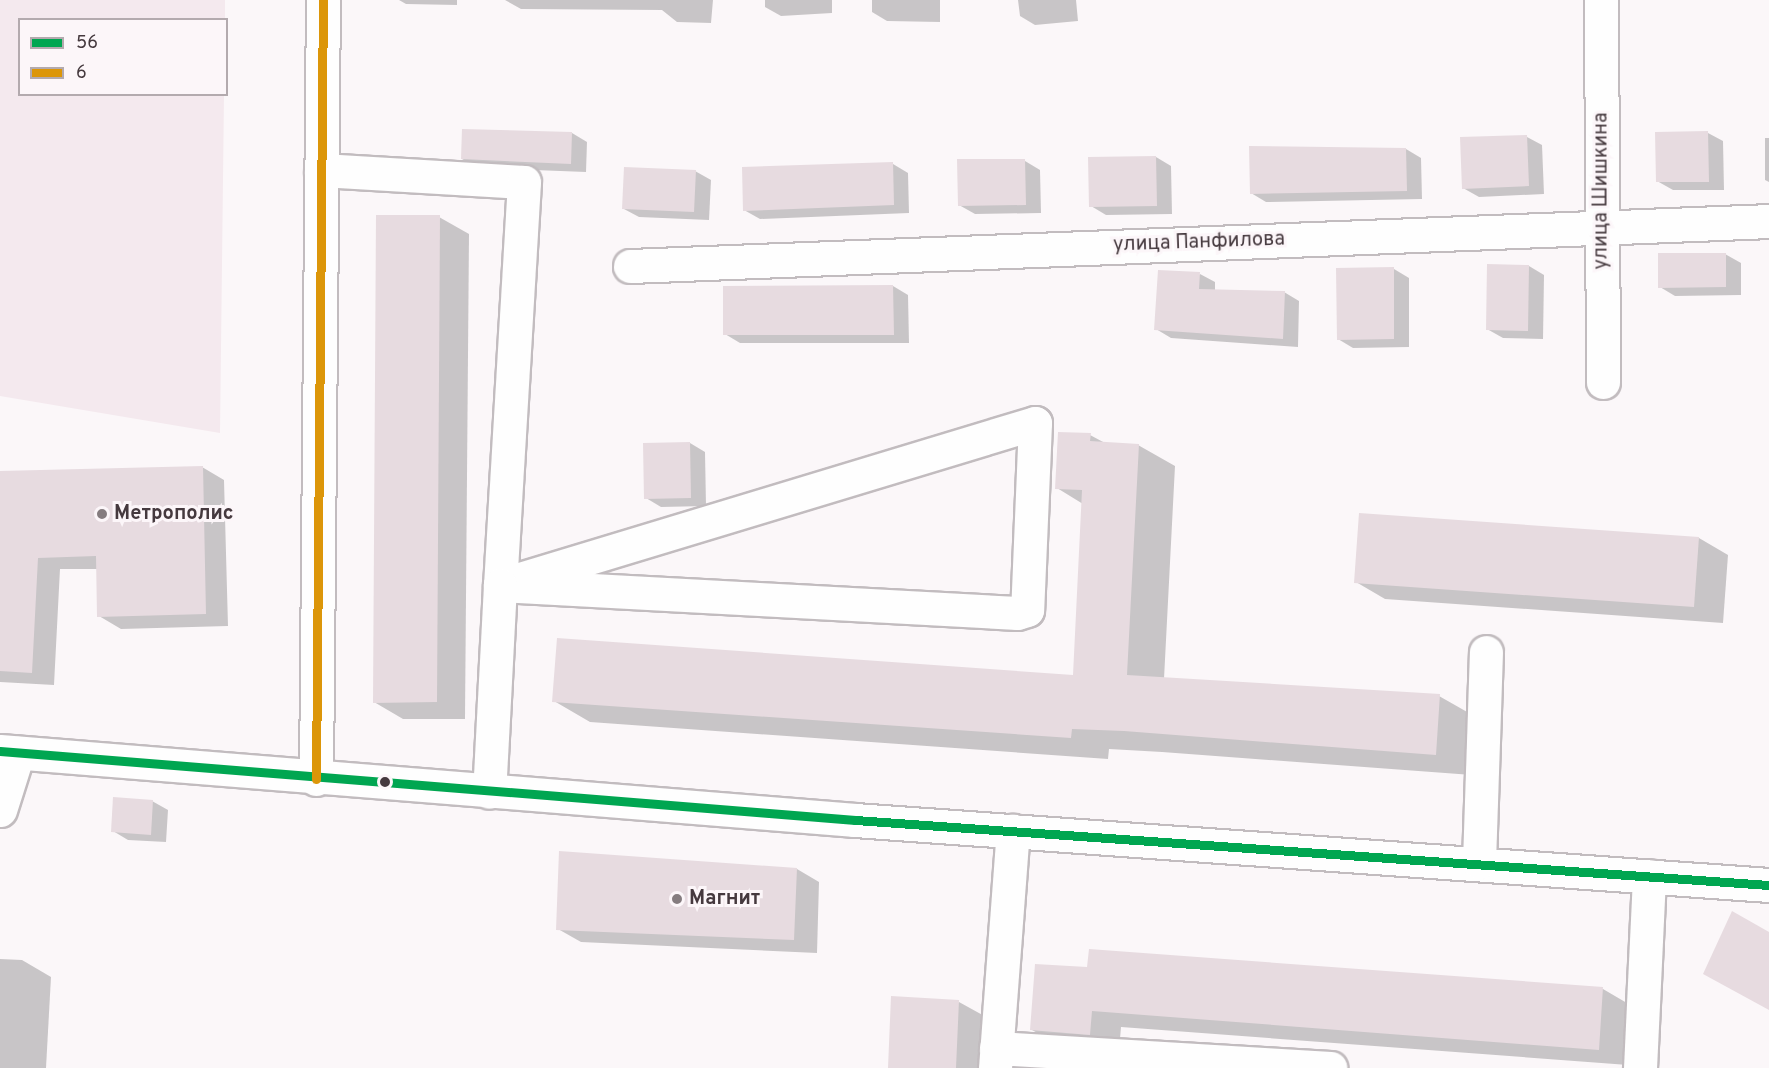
<!DOCTYPE html>
<html>
<head>
<meta charset="utf-8">
<style>
  body { margin:0 }
  #map { position:relative; width:1769px; height:1068px; overflow:hidden; background:#fbf7f9; font-family:Overpass,sans-serif }
  div>[style] { position:absolute }
  .built>* { inset:0; background:#f4e9ee }
  .shadow>* { inset:0; background:#0003 }
  .building>* { inset:0; background:#e7dbe0 }
  .roads { filter:drop-shadow(2px 0 #c2bcbf) drop-shadow(-2px 0 #c2bcbf) drop-shadow(0 2px #c2bcbf) drop-shadow(0 -2px #c2bcbf) }
  .minor>* { height:33px; margin:-16.5px; padding:0 16.5px; transform-origin:16.5px; border-radius:16.5px; background:#fefefe }
  .bus-1>* { height:9px; margin:-4.5px; padding:0 4.5px; transform-origin:4.5px; border-radius:4.5px; background:#00a651 }
  .bus-2>* { height:9px; margin:-4.5px; padding:0 4.5px; transform-origin:4.5px; border-radius:4.5px; background:#dc9609 }
  .dots>* { width:16px; height:16px; translate:-50% -50%; box-sizing:border-box; border:3px solid #fcf6f9; border-radius:50% }
  span { translate:-50% -50%; white-space:nowrap; text-align:center; line-height:1.15; -webkit-text-stroke:6px #fcf6f9; paint-order:stroke }
  .street-label { font-size:20px; color:#45393e }
  .poi-label { font-size:20px; color:#45393e; font-weight:700 }
  .left { translate:0 -50%; text-align:left }
  .legend { position:absolute; left:18px; top:18px; width:210px; height:78px; box-sizing:border-box; background:#fcf6f9; border:2px solid #b3aaae; margin:0; padding:8px 10px; list-style:none; font-size:18px; color:#45393e }
  .legend li { display:flex; align-items:center; gap:12px; height:30px }
  .legend b { width:30px; border:2px solid #b3aaae }
</style>
</head>
<body>
<div id="map">
  <div class="built">
    <div style="clip-path:polygon(0 0,225px 0,225px 19px,20px 20px,20px 94px,224px 95px,220px 433px,0 396px)"></div>
  </div>
  <div class="shadow">
    <div style="clip-path:polygon(399px 0,457px 0,457px 5px,406px 4px)"></div>
    <div style="clip-path:polygon(505px 0,713px 0,711px 23px,677px 22px,662px 10px,521px 9px)"></div>
    <div style="clip-path:polygon(765px 0,832px 0,832px 13px,781px 16px,765px 7px)"></div>
    <div style="clip-path:polygon(872px 0,940px 0,940px 22px,887px 21px,872px 12px)"></div>
    <div style="clip-path:polygon(1018px 0,1076px 0,1078px 21px,1035px 25px,1020px 16px)"></div>
    <div style="clip-path:polygon(572px 133px,587px 142px,586px 172px,478px 168px,462px 159px)"></div>
    <div style="clip-path:polygon(1657px 133px,1708px 133px,1723px 141px,1724px 190px,1673px 190px,1657px 181px)"></div>
    <div style="clip-path:polygon(1527px 137px,1542px 145px,1544px 194px,1479px 197px,1463px 188px)"></div>
    <div style="clip-path:polygon(1765px 138px,1769px 138px,1769px 182px,1765px 180px)"></div>
    <div style="clip-path:polygon(1406px 149px,1421px 158px,1422px 199px,1266px 202px,1251px 193px,1320px 151px)"></div>
    <div style="clip-path:polygon(1156px 157px,1171px 166px,1172px 214px,1106px 215px,1091px 206px)"></div>
    <div style="clip-path:polygon(1025px 161px,1040px 170px,1041px 213px,975px 214px,959px 205px)"></div>
    <div style="clip-path:polygon(893px 164px,908px 173px,909px 213px,760px 219px,744px 210px)"></div>
    <div style="clip-path:polygon(695px 171px,711px 180px,709px 220px,639px 217px,624px 209px)"></div>
    <div style="clip-path:polygon(439px 217px,469px 234px,465px 719px,403px 719px,374px 702px)"></div>
    <div style="clip-path:polygon(1725px 254px,1741px 263px,1741px 295px,1675px 296px,1660px 287px)"></div>
    <div style="clip-path:polygon(1529px 266px,1544px 275px,1543px 339px,1503px 338px,1487px 329px)"></div>
    <div style="clip-path:polygon(1394px 269px,1409px 278px,1409px 347px,1353px 348px,1338px 339px)"></div>
    <div style="clip-path:polygon(1200px 274px,1215px 282px,1215px 291px,1284px 292px,1299px 301px,1298px 347px,1171px 338px,1156px 329px)"></div>
    <div style="clip-path:polygon(893px 286px,908px 295px,909px 343px,740px 343px,725px 334px)"></div>
    <div style="clip-path:polygon(1090px 435px,1105px 443px,1138px 445px,1175px 466px,1164px 679px,1439px 696px,1476px 717px,1472px 775px,1162px 752px,1109px 749px,1108px 759px,590px 722px,554px 701px,1074px 676px,1083px 504px,1057px 488px)"></div>
    <div style="clip-path:polygon(690px 443px,705px 452px,706px 506px,661px 507px,646px 498px)"></div>
    <div style="clip-path:polygon(202px 467px,224px 480px,228px 626px,121px 629px,99px 616px,98px 569px,60px 569px,54px 685px,0 682px,0 473px)"></div>
    <div style="clip-path:polygon(1699px 538px,1728px 555px,1723px 623px,1385px 599px,1356px 582px)"></div>
    <div style="clip-path:polygon(152px 801px,168px 810px,166px 842px,128px 840px,113px 831px)"></div>
    <div style="clip-path:polygon(797px 869px,819px 882px,817px 953px,581px 942px,558px 929px)"></div>
    <div style="clip-path:polygon(1090px 950px,1603px 989px,1632px 1006px,1628px 1065px,1121px 1027px,1119px 1051px,1061px 1046px,1032px 1030px,1088px 969px)"></div>
    <div style="clip-path:polygon(0 959px,22px 960px,51px 977px,46px 1068px,0 1068px)"></div>
    <div style="clip-path:polygon(959px 1002px,988px 1018px,985px 1068px,889px 1068px)"></div>
  </div>
  <div class="building">
    <div style="clip-path:polygon(462px 129px,572px 132px,571px 164px,461px 159px)"></div>
    <div style="clip-path:polygon(1708px 131px,1709px 182px,1656px 182px,1655px 132px)"></div>
    <div style="clip-path:polygon(1527px 135px,1529px 186px,1462px 189px,1460px 137px)"></div>
    <div style="clip-path:polygon(1249px 146px,1406px 148px,1407px 191px,1250px 194px)"></div>
    <div style="clip-path:polygon(1156px 156px,1157px 206px,1089px 207px,1088px 157px)"></div>
    <div style="clip-path:polygon(957px 159px,1025px 159px,1026px 205px,958px 206px)"></div>
    <div style="clip-path:polygon(893px 162px,894px 205px,743px 211px,742px 167px)"></div>
    <div style="clip-path:polygon(624px 167px,696px 170px,694px 212px,622px 209px)"></div>
    <div style="clip-path:polygon(376px 215px,440px 215px,437px 702px,373px 703px)"></div>
    <div style="clip-path:polygon(1658px 253px,1726px 253px,1726px 287px,1658px 288px)"></div>
    <div style="clip-path:polygon(1487px 264px,1529px 265px,1528px 331px,1486px 330px)"></div>
    <div style="clip-path:polygon(1394px 267px,1394px 339px,1337px 340px,1336px 268px)"></div>
    <div style="clip-path:polygon(1158px 270px,1200px 272px,1199px 289px,1285px 291px,1283px 339px,1154px 330px)"></div>
    <div style="clip-path:polygon(893px 285px,894px 335px,723px 335px,723px 286px)"></div>
    <div style="clip-path:polygon(1058px 432px,1091px 433px,1090px 441px,1139px 444px,1127px 675px,1440px 694px,1436px 755px,1124px 731px,1072px 729px,1071px 738px,552px 702px,557px 638px,1073px 675px,1082px 490px,1055px 489px)"></div>
    <div style="clip-path:polygon(690px 442px,691px 498px,644px 499px,643px 443px)"></div>
    <div style="clip-path:polygon(203px 466px,206px 614px,97px 617px,96px 556px,38px 558px,32px 673px,0 671px,0 471px)"></div>
    <div style="clip-path:polygon(1359px 513px,1699px 537px,1694px 607px,1354px 583px)"></div>
    <div style="clip-path:polygon(113px 797px,153px 800px,151px 835px,111px 832px)"></div>
    <div style="clip-path:polygon(559px 851px,797px 868px,794px 940px,556px 930px)"></div>
    <div style="clip-path:polygon(1732px 911px,1769px 932px,1769px 1010px,1703px 974px)"></div>
    <div style="clip-path:polygon(1089px 949px,1603px 987px,1599px 1050px,1092px 1011px,1090px 1035px,1030px 1030px,1035px 964px,1087px 967px)"></div>
    <div style="clip-path:polygon(891px 996px,959px 1000px,956px 1068px,888px 1068px)"></div>
  </div>
  <div class="roads">
    <div class="minor">
      <div style="left:1601px;top:0;width:382px;rotate:89.7deg"></div>
      <div style="left:321px;top:170px;width:203px;rotate:3.4deg"></div>
      <div style="left:524px;top:182px;width:404px;rotate:93.4deg"></div>
      <div style="left:500px;top:585px;width:559px;rotate:-16.85deg"></div>
      <div style="left:1035px;top:423px;width:187px;rotate:92.4deg"></div>
      <div style="left:1027px;top:610px;width:10px;rotate:163deg"></div>
      <div style="left:1017px;top:613px;width:518px;rotate:-176.9deg"></div>
      <div style="left:500px;top:585px;width:207px;rotate:93deg"></div>
      <div style="left:630px;top:266px;width:1140px;rotate:-2.26deg"></div>
      <div style="left:0;top:751px;width:858px;rotate:4.61deg"></div>
      <div style="left:855px;top:820px;width:916px;rotate:4.07deg"></div>
      <div style="left:316px;top:779px;width:779px;rotate:-89.49deg"></div>
      <div style="left:0;top:810px;width:60px;rotate:-72.5deg"></div>
      <div style="left:1479px;top:862px;width:210px;rotate:-88.1deg"></div>
      <div style="left:996px;top:1048px;width:335px;rotate:3.4deg"></div>
      <div style="left:995px;top:1068px;width:238px;rotate:-85.7deg"></div>
      <div style="left:1640px;top:1068px;width:192px;rotate:-87.3deg"></div>
    </div>
  </div>
  <div class="bus-1">
    <div style="left:0;top:751px;width:858px;rotate:4.61deg"></div>
    <div style="left:855px;top:820px;width:916px;rotate:4.07deg"></div>
  </div>
  <div class="bus-2">
    <div style="left:316px;top:779px;width:779px;rotate:-89.49deg"></div>
  </div>
  <div class="dots">
    <div style="left:102px;top:514px;background:#857c7f"></div>
    <div style="left:385px;top:782px;background:#45393e"></div>
    <div style="left:677px;top:899px;background:#857c7f"></div>
  </div>
  <div class="street-label">
    <span style="left:1602px;top:191px;rotate:-90deg">улица Шишкина</span>
    <span style="left:1199px;top:243px;rotate:-2deg">улица Панфилова</span>
  </div>
  <div class="poi-label">
    <span class="left" style="left:114px;top:514px">Метрополис</span>
    <span class="left" style="left:689px;top:899px">Магнит</span>
  </div>
  <ul class="legend">
  <li><b style="height:8px;background:#00a651"></b>56</li>
  <li><b style="height:8px;background:#dc9609"></b>6</li>
  </ul>
</div>
</body>
</html>
